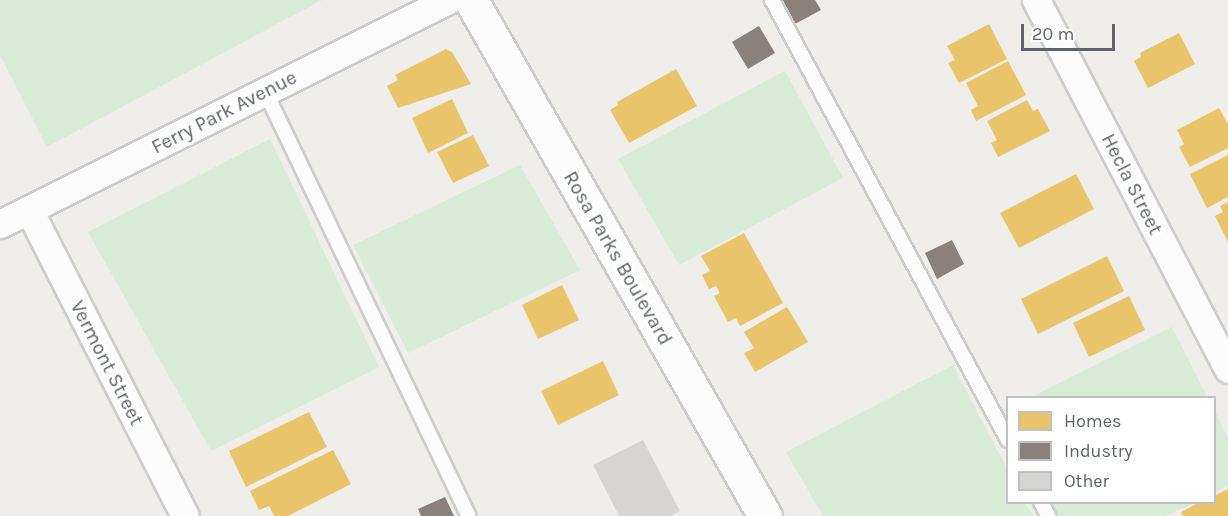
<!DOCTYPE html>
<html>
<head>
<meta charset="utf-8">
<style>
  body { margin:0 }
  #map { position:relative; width:1228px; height:516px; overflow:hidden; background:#efeeea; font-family:Karla,sans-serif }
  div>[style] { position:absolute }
  .green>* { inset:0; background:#d8ebd6 }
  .homes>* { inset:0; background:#e9c46a }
  .industry>* { inset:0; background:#8a817c }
  .building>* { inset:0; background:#d6d5d3 }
  .roads { filter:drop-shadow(2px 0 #cbcccc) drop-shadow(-2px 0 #cbcccc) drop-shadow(0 2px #cbcccc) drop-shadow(0 -2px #cbcccc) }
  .service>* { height:14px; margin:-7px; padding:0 7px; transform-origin:7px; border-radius:7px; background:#fdfcfc }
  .minor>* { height:27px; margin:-13.5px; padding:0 13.5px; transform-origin:13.5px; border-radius:13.5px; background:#fdfcfc }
  .tertiary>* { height:33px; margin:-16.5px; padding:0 16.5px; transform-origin:16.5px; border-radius:16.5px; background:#fdfcfc }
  span { translate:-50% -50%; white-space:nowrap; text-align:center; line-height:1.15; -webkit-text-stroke:6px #fff; paint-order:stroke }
  .street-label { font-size:20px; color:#5f6368 }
  .legend { position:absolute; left:1006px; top:396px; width:210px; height:108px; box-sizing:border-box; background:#fff; border:2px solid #bfc1c3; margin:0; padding:8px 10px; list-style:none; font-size:18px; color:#5f6368 }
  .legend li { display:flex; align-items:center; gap:12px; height:30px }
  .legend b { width:30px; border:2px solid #bfc1c3 }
  .scale { position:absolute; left:1021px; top:24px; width:94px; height:27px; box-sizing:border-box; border:3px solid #5f6368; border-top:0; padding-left:8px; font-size:18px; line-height:21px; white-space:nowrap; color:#5f6368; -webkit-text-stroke:4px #fff; paint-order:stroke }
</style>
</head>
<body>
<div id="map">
  <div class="green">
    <div style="clip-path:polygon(0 0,322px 0,47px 147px,0 55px)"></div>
    <div style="clip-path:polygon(785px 71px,843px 178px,679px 265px,618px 159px)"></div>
    <div style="clip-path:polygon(270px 139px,379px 367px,211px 451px,88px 232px)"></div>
    <div style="clip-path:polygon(520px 165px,580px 270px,408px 353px,353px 245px)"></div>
    <div style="clip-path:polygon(1172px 327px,1207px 397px,1031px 397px)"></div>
    <div style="clip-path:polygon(953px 365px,1007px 469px,1008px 502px,1025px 503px,1033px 516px,823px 516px,786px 452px)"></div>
    <div style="clip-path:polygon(1215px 411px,1228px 438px,1228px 485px,1215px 492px)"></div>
    <div style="clip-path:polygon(1049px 503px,1194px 503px,1166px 516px,1056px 516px)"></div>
  </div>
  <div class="homes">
    <div style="clip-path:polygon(989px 24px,1007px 59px,959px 83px,948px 63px,955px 60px,947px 46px)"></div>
    <div style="clip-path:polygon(1179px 33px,1195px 64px,1148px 88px,1134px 61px,1141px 57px,1140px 53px)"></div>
    <div style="clip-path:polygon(446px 49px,452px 52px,471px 84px,398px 108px,387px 86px,398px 80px,395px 75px)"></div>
    <div style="clip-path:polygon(1008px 61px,1026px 95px,976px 121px,971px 110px,978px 106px,966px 83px)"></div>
    <div style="clip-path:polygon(676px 69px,697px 106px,629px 143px,610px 110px,618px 105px,617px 102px)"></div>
    <div style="clip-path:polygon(452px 99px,468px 133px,428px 153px,412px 118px)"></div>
    <div style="clip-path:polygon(1027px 100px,1033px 111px,1038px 109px,1050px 131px,998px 157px,991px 143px,997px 140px,987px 121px)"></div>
    <div style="clip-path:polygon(1219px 108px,1228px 124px,1228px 148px,1190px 167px,1179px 147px,1184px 144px,1177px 130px)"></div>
    <div style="clip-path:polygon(473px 135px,489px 166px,453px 183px,437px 152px)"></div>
    <div style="clip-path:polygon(1228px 155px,1228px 197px,1207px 208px,1190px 174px)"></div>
    <div style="clip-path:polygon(1076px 174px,1094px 209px,1019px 248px,1000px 213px)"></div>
    <div style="clip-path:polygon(1228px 202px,1228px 242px,1215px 216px,1223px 212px,1220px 206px)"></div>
    <div style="clip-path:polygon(744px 233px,783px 303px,740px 326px,736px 318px,728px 322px,714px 296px,720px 293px,716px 286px,709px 289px,702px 275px,710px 271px,701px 256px)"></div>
    <div style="clip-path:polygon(1107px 256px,1124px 291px,1038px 334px,1021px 299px)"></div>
    <div style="clip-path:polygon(562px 285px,579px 320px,538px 339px,522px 305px)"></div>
    <div style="clip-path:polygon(1129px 296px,1145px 330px,1089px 357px,1073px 323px)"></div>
    <div style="clip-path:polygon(787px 307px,808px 342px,755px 372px,744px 353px,754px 348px,744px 332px)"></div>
    <div style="clip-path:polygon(603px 361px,619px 395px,558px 425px,541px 391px)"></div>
    <div style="clip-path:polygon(309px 412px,327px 447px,246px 487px,229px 451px)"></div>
    <div style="clip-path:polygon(333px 450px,351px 484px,288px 516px,274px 516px,269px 506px,259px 510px,250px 491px)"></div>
    <div style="clip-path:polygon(1228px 489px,1228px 516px,1183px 516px,1181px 512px,1200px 502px,1214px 502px,1214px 496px)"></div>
  </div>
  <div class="industry">
    <div style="clip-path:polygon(782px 0,815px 0,821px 10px,795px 24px)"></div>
    <div style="clip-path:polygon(759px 26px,775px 53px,748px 69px,732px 42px)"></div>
    <div style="clip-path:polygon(952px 240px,964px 264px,937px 279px,925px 253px)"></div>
    <div style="clip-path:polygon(445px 497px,454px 516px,421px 516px,418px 509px)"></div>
  </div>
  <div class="building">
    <div style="clip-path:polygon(643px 440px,680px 511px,671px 516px,619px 516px,593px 465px)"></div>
  </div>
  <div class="roads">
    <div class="service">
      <div style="left:772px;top:0;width:499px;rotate:61.8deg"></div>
      <div style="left:265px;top:91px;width:471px;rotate:64.4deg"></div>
      <div style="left:1041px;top:502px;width:16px;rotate:63deg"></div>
    </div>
    <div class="minor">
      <div style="left:1036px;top:0;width:416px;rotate:62.5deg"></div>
      <div style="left:29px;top:210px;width:343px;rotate:63deg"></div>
      <div style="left:0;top:224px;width:501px;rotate:-26.57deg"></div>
    </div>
    <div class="tertiary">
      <div style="left:471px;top:0;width:594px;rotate:60.33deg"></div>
    </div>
  </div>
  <div class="street-label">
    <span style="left:224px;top:112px;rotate:-27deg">Ferry Park Avenue</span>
    <span style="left:1132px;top:184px;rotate:63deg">Hecla Street</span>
    <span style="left:618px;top:258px;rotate:60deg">Rosa Parks Boulevard</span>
    <span style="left:107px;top:363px;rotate:63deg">Vermont Street</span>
  </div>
  <ul class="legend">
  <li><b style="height:16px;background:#e9c46a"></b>Homes</li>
  <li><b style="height:16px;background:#8a817c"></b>Industry</li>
  <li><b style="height:16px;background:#d6d5d3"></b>Other</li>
  </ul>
  <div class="scale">20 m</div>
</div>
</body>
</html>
